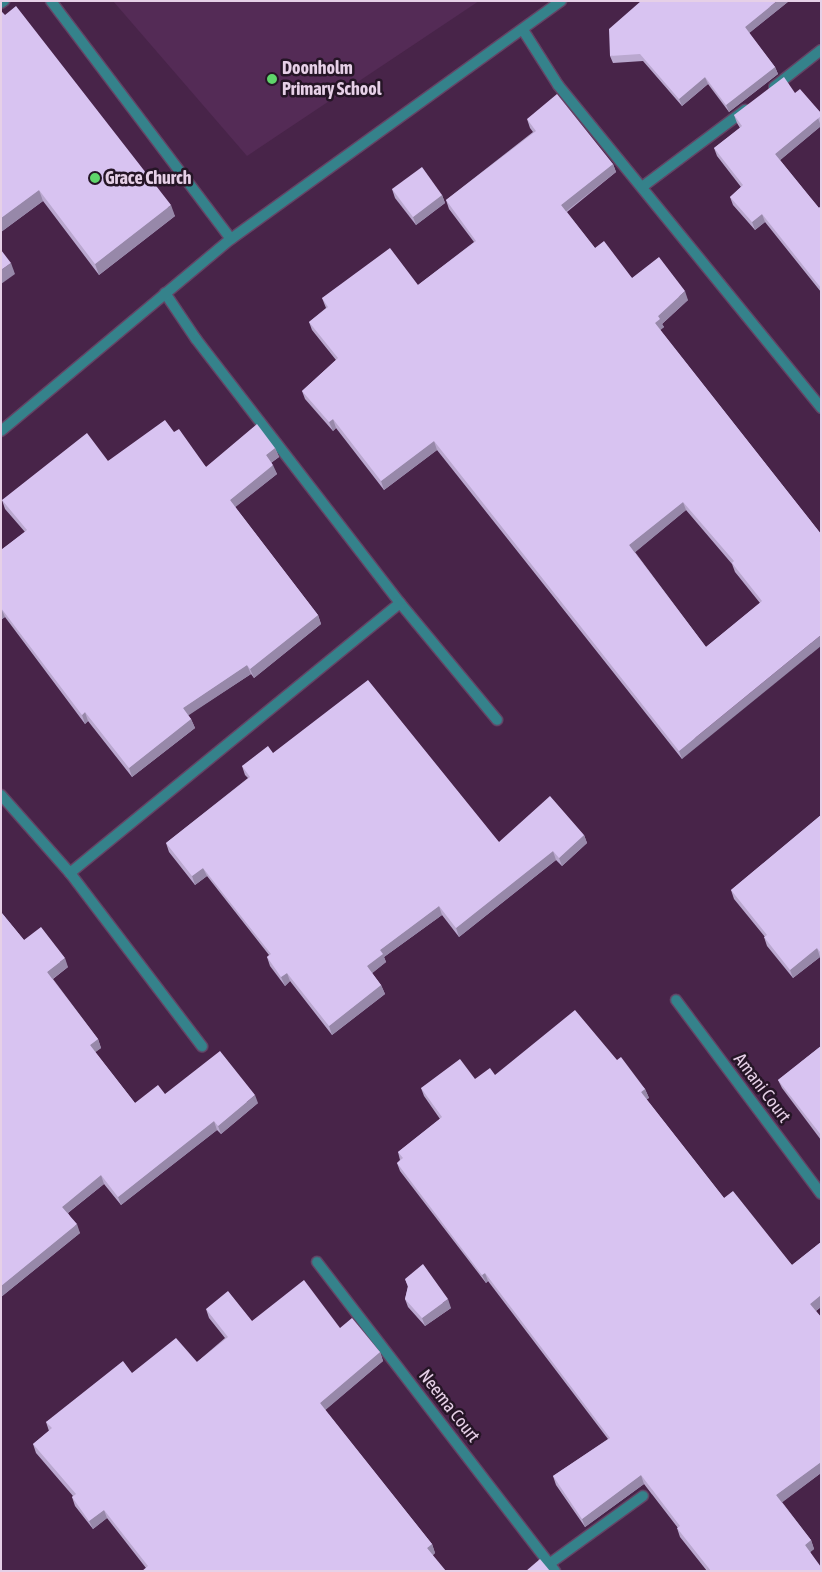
<!DOCTYPE html>
<html>
<head>
<meta charset="utf-8">
<style>
  body { margin:0 }
  #map { position:relative; width:822px; height:1572px; overflow:hidden; background:#482449; font-family:"Asap Condensed",sans-serif }
  div>[style] { position:absolute }
  .built>* { inset:0; background:#542b56 }
  .roads { filter:drop-shadow(1px 0 #644365) drop-shadow(-1px 0 #644365) drop-shadow(0 1px #644365) drop-shadow(0 -1px #644365) }
  .lane>* { height:10px; margin:-5px; padding:0 5px; transform-origin:5px; border-radius:5px; background:#35828b }
  .street>* { height:10px; margin:-5px; padding:0 5px; transform-origin:5px; border-radius:5px; background:#35828b }
  .wall>* { inset:0; background:#baa8cf }
  .shaded-wall>* { inset:0; background:#9788a9 }
  .building>* { inset:0; background:#d8c3f1 }
  .dots>* { width:14px; height:14px; translate:-50% -50%; box-sizing:border-box; border:2px solid #251526; border-radius:50% }
  span { translate:-50% -50%; white-space:nowrap; text-align:center; line-height:1.15; -webkit-text-stroke:5px #251526; paint-order:stroke }
  .poi-label { font-size:18px; color:#e6d0e7; font-weight:700 }
  .left { translate:0 -50%; text-align:left }
  .street-label { font-size:18px; color:#e6d0e7 }
  .frame { position:absolute; inset:0; border:2px solid #e6d0e7; pointer-events:none }
</style>
</head>
<body>
<div id="map">
  <div class="built">
    <div style="clip-path:polygon(113px 1px,479px 1px,247px 156px)"></div>
  </div>
  <div class="roads">
    <div class="lane">
      <div style="left:549px;top:1564px;width:116px;rotate:-35.9deg"></div>
    </div>
    <div class="street">
      <div style="left:51px;top:1px;width:298px;rotate:52.9deg"></div>
      <div style="left:1px;top:3px;width:4px;rotate:-34deg"></div>
      <div style="left:523px;top:30px;width:65px;rotate:57.5deg"></div>
      <div style="left:558px;top:85px;width:417px;rotate:50.8deg"></div>
      <div style="left:774px;top:87px;width:60px;rotate:-38.2deg"></div>
      <div style="left:642px;top:187px;width:129px;rotate:-36.8deg"></div>
      <div style="left:165px;top:293px;width:55px;rotate:56deg"></div>
      <div style="left:196px;top:339px;width:334px;rotate:52.3deg"></div>
      <div style="left:400px;top:603px;width:152px;rotate:50.3deg"></div>
      <div style="left:1px;top:431px;width:300px;rotate:-39.9deg"></div>
      <div style="left:231px;top:239px;width:407px;rotate:-35.8deg"></div>
      <div style="left:1px;top:795px;width:104px;rotate:48.5deg"></div>
      <div style="left:70px;top:873px;width:218px;rotate:52.7deg"></div>
      <div style="left:70px;top:873px;width:426px;rotate:-39.3deg"></div>
      <div style="left:676px;top:1000px;width:242px;rotate:53.2deg"></div>
      <div style="left:317px;top:1262px;width:390px;rotate:52.4deg"></div>
    </div>
  </div>
  <div class="wall">
    <div style="clip-path:polygon(789px 1px,749px 33px,775px 67px,778px 74px,729px 112px,708px 84px,682px 106px,643px 61px,613px 63px,610px 56px)"></div>
    <div style="clip-path:polygon(1px 11px,175px 216px,99px 275px,43px 201px,1px 232px)"></div>
    <div style="clip-path:polygon(795px 93px,821px 113px,821px 126px,780px 160px,819px 208px,821px 206px,821px 292px,765px 222px,755px 230px,733px 205px,730px 197px,741px 187px,717px 156px,714px 148px,740px 128px,737px 123px,734px 115px)"></div>
    <div style="clip-path:polygon(evenodd,527px 119px,613px 164px,616px 172px,567px 212px,595px 248px,632px 278px,688px 300px,662px 324px,664px 327px,660px 330px,821px 534px,682px 759px,437px 450px,384px 490px,336px 428px,333px 431px,305px 399px,302px 391px,336px 360px,312px 330px,309px 322px,326px 308px,322px 298px,418px 285px,474px 242px,449px 209px,446px 200px,533px 132px,530px 128px,527px 119px,686px 510px,732px 564px,735px 572px,760px 603px,706px 647px,635px 552px,686px 510px)"></div>
    <div style="clip-path:polygon(392px 189px,442px 195px,445px 203px,416px 225px,395px 198px)"></div>
    <div style="clip-path:polygon(174px 432px,206px 467px,275px 448px,279px 457px,271px 463px,277px 474px,235px 507px,318px 615px,321px 624px,254px 678px,251px 674px,188px 715px,191px 719px,195px 728px,132px 777px,88px 721px,85px 724px,5px 617px,2px 619px,1px 617px,1px 550px,25px 532px,5px 509px,2px 500px,108px 461px)"></div>
    <div style="clip-path:polygon(273px 753px,499px 842px,584px 835px,587px 843px,562px 866px,556px 860px,459px 937px,442px 915px,384px 957px,386px 962px,372px 973px,381px 985px,385px 994px,332px 1035px,290px 981px,285px 986px,270px 966px,267px 957px,269px 955px,207px 876px,195px 885px,169px 852px,166px 843px,248px 778px,245px 775px,242px 766px)"></div>
    <div style="clip-path:polygon(821px 815px,821px 958px,820px 957px,793px 978px,767px 946px,764px 937px,765px 937px,734px 899px,731px 890px)"></div>
    <div style="clip-path:polygon(1px 912px,24px 940px,68px 967px,53px 979px,98px 1039px,101px 1048px,95px 1052px,135px 1103px,165px 1094px,258px 1103px,221px 1134px,217px 1130px,121px 1205px,104px 1184px,68px 1213px,80px 1233px,1px 1297px)"></div>
    <div style="clip-path:polygon(821px 1046px,821px 1140px,782px 1088px,778px 1080px)"></div>
    <div style="clip-path:polygon(617px 1060px,645px 1089px,649px 1098px,646px 1099px,724px 1198px,792px 1265px,821px 1242px,821px 1307px,816px 1311px,821px 1317px,821px 1473px,782px 1502px,811px 1540px,814px 1549px,810px 1552px,821px 1571px,707px 1571px,680px 1537px,677px 1528px,678px 1528px,644px 1484px,585px 1527px,556px 1485px,553px 1476px,608px 1439px,488px 1281px,486px 1283px,400px 1171px,397px 1163px,400px 1160px,398px 1152px,440px 1119px,424px 1096px,421px 1088px,475px 1079px,495px 1075px)"></div>
    <div style="clip-path:polygon(405px 1279px,451px 1308px,425px 1326px,408px 1307px,405px 1299px,408px 1287px)"></div>
    <div style="clip-path:polygon(206px 1309px,252px 1321px,340px 1328px,380px 1352px,383px 1361px,325px 1410px,432px 1544px,435px 1553px,433px 1555px,146px 1568px,107px 1518px,93px 1529px,75px 1506px,72px 1497px,73px 1496px,36px 1453px,33px 1444px,49px 1431px,46px 1422px,132px 1373px,197px 1362px,225px 1338px,209px 1318px)"></div>
  </div>
  <div class="shaded-wall">
    <div style="clip-path:polygon(777px 1px,789px 1px,748px 34px,745px 27px)"></div>
    <div style="clip-path:polygon(775px 67px,778px 74px,729px 112px,726px 105px)"></div>
    <div style="clip-path:polygon(705px 77px,708px 84px,682px 106px,679px 99px)"></div>
    <div style="clip-path:polygon(818px 118px,821px 126px,778px 162px,775px 154px)"></div>
    <div style="clip-path:polygon(613px 164px,616px 172px,564px 213px,561px 205px)"></div>
    <div style="clip-path:polygon(39px 190px,43px 201px,1px 232px,1px 218px)"></div>
    <div style="clip-path:polygon(442px 195px,445px 203px,416px 225px,413px 217px)"></div>
    <div style="clip-path:polygon(171px 205px,175px 216px,99px 275px,95px 264px)"></div>
    <div style="clip-path:polygon(762px 214px,765px 222px,755px 230px,752px 222px)"></div>
    <div style="clip-path:polygon(11px 263px,15px 274px,1px 284px,1px 270px)"></div>
    <div style="clip-path:polygon(685px 291px,688px 300px,662px 324px,664px 327px,658px 332px,655px 323px,658px 316px)"></div>
    <div style="clip-path:polygon(333px 419px,336px 428px,333px 431px,329px 422px)"></div>
    <div style="clip-path:polygon(434px 441px,437px 450px,384px 490px,381px 481px)"></div>
    <div style="clip-path:polygon(275px 448px,279px 457px,269px 464px,266px 455px)"></div>
    <div style="clip-path:polygon(273px 465px,277px 474px,233px 509px,230px 500px)"></div>
    <div style="clip-path:polygon(683px 502px,686px 510px,633px 554px,629px 545px)"></div>
    <div style="clip-path:polygon(1px 608px,5px 617px,2px 619px,1px 615px)"></div>
    <div style="clip-path:polygon(318px 615px,321px 624px,254px 678px,250px 669px)"></div>
    <div style="clip-path:polygon(821px 635px,821px 646px,682px 759px,679px 751px)"></div>
    <div style="clip-path:polygon(247px 665px,251px 674px,186px 717px,183px 708px)"></div>
    <div style="clip-path:polygon(85px 712px,88px 721px,85px 724px,82px 715px)"></div>
    <div style="clip-path:polygon(191px 719px,195px 728px,132px 777px,129px 768px)"></div>
    <div style="clip-path:polygon(584px 835px,587px 843px,562px 866px,559px 858px)"></div>
    <div style="clip-path:polygon(553px 851px,556px 860px,459px 937px,456px 928px)"></div>
    <div style="clip-path:polygon(203px 868px,207px 876px,195px 885px,192px 876px)"></div>
    <div style="clip-path:polygon(439px 906px,442px 915px,384px 957px,386px 962px,370px 975px,367px 966px,380px 950px)"></div>
    <div style="clip-path:polygon(817px 948px,820px 957px,793px 978px,790px 970px)"></div>
    <div style="clip-path:polygon(65px 958px,68px 967px,51px 980px,47px 972px)"></div>
    <div style="clip-path:polygon(287px 973px,290px 981px,285px 986px,281px 977px)"></div>
    <div style="clip-path:polygon(381px 985px,385px 994px,332px 1035px,329px 1026px)"></div>
    <div style="clip-path:polygon(98px 1039px,101px 1048px,93px 1054px,90px 1045px)"></div>
    <div style="clip-path:polygon(645px 1089px,649px 1098px,644px 1101px,641px 1092px)"></div>
    <div style="clip-path:polygon(255px 1095px,258px 1103px,221px 1134px,218px 1126px)"></div>
    <div style="clip-path:polygon(214px 1121px,217px 1130px,121px 1205px,118px 1197px)"></div>
    <div style="clip-path:polygon(101px 1175px,104px 1184px,65px 1215px,62px 1207px)"></div>
    <div style="clip-path:polygon(77px 1224px,80px 1233px,1px 1297px,1px 1286px)"></div>
    <div style="clip-path:polygon(485px 1273px,488px 1281px,486px 1283px,482px 1275px)"></div>
    <div style="clip-path:polygon(821px 1295px,821px 1307px,814px 1312px,810px 1304px)"></div>
    <div style="clip-path:polygon(448px 1299px,451px 1308px,425px 1326px,422px 1318px)"></div>
    <div style="clip-path:polygon(380px 1352px,383px 1361px,323px 1412px,320px 1403px)"></div>
    <div style="clip-path:polygon(821px 1462px,821px 1473px,780px 1504px,776px 1495px)"></div>
    <div style="clip-path:polygon(641px 1475px,644px 1484px,585px 1527px,582px 1519px)"></div>
    <div style="clip-path:polygon(104px 1510px,107px 1518px,93px 1529px,89px 1521px)"></div>
    <div style="clip-path:polygon(811px 1540px,814px 1549px,808px 1554px,805px 1545px)"></div>
    <div style="clip-path:polygon(432px 1544px,435px 1553px,431px 1556px,427px 1548px)"></div>
  </div>
  <div class="building">
    <div style="clip-path:polygon(641px 1px,777px 1px,745px 27px,775px 67px,726px 105px,705px 77px,679px 99px,640px 54px,610px 56px,609px 29px)"></div>
    <div style="clip-path:polygon(16px 6px,171px 205px,95px 264px,39px 190px,1px 218px,1px 11px,5px 15px)"></div>
    <div style="clip-path:polygon(784px 77px,795px 93px,800px 89px,821px 113px,821px 116px,775px 154px,819px 208px,821px 206px,821px 288px,762px 214px,752px 222px,730px 197px,743px 185px,714px 148px,742px 126px,734px 115px)"></div>
    <div style="clip-path:polygon(evenodd,557px 94px,613px 164px,561px 205px,595px 248px,604px 241px,632px 278px,659px 257px,685px 291px,658px 316px,660px 319px,655px 323px,821px 534px,821px 635px,679px 751px,434px 441px,381px 481px,333px 419px,329px 422px,302px 391px,338px 358px,309px 322px,328px 307px,322px 298px,390px 248px,418px 285px,476px 241px,446px 200px,536px 131px,527px 119px,557px 94px,683px 502px,734px 561px,732px 563px,762px 601px,706px 647px,629px 545px,683px 502px)"></div>
    <div style="clip-path:polygon(422px 167px,442px 195px,413px 217px,392px 189px)"></div>
    <div style="clip-path:polygon(1px 250px,11px 263px,1px 270px)"></div>
    <div style="clip-path:polygon(165px 420px,174px 432px,179px 429px,206px 467px,257px 424px,275px 448px,266px 455px,273px 465px,230px 500px,318px 615px,250px 669px,247px 665px,183px 708px,191px 719px,129px 768px,85px 712px,82px 715px,1px 608px,1px 550px,27px 530px,2px 500px,87px 433px,108px 461px)"></div>
    <div style="clip-path:polygon(368px 680px,499px 842px,550px 796px,584px 835px,559px 858px,553px 851px,456px 928px,439px 906px,380px 950px,383px 954px,367px 966px,381px 985px,329px 1026px,287px 973px,281px 977px,267px 957px,271px 954px,203px 868px,192px 876px,166px 843px,250px 777px,242px 766px,268px 746px,273px 753px)"></div>
    <div style="clip-path:polygon(821px 815px,821px 953px,817px 948px,790px 970px,764px 937px,767px 935px,731px 890px)"></div>
    <div style="clip-path:polygon(1px 912px,24px 940px,41px 927px,65px 958px,47px 972px,98px 1039px,90px 1045px,135px 1103px,158px 1085px,165px 1094px,220px 1051px,255px 1095px,218px 1126px,214px 1121px,118px 1197px,101px 1175px,62px 1207px,77px 1224px,1px 1286px)"></div>
    <div style="clip-path:polygon(575px 1010px,617px 1060px,621px 1057px,645px 1089px,641px 1092px,724px 1198px,733px 1191px,792px 1265px,821px 1242px,821px 1295px,810px 1304px,821px 1317px,821px 1462px,776px 1495px,811px 1540px,805px 1545px,821px 1567px,821px 1571px,711px 1571px,677px 1528px,680px 1526px,641px 1475px,582px 1519px,553px 1476px,610px 1438px,485px 1273px,482px 1275px,397px 1163px,403px 1158px,398px 1152px,442px 1117px,421px 1088px,460px 1059px,475px 1079px,490px 1068px,495px 1075px)"></div>
    <div style="clip-path:polygon(821px 1046px,821px 1135px,778px 1080px)"></div>
    <div style="clip-path:polygon(423px 1264px,448px 1299px,422px 1318px,405px 1299px,408px 1286px,405px 1279px)"></div>
    <div style="clip-path:polygon(304px 1280px,340px 1328px,352px 1318px,380px 1352px,320px 1403px,432px 1544px,427px 1548px,446px 1571px,142px 1571px,148px 1566px,104px 1510px,89px 1521px,72px 1497px,76px 1494px,33px 1444px,52px 1428px,46px 1422px,123px 1361px,132px 1373px,176px 1338px,197px 1362px,228px 1337px,206px 1309px,228px 1291px,252px 1321px)"></div>
    <div style="clip-path:polygon(540px 1559px,550px 1571px,526px 1571px)"></div>
  </div>
  <div class="dots">
    <div style="left:272px;top:79px;background:#5fd56b"></div>
    <div style="left:95px;top:178px;background:#5fd56b"></div>
  </div>
  <div class="poi-label">
    <span class="left" style="left:282px;top:79px">Doonholm<br>Primary School</span>
    <span class="left" style="left:105px;top:178px">Grace Church</span>
  </div>
  <div class="street-label">
    <span style="left:762px;top:1088px;rotate:53deg">Amani Court</span>
    <span style="left:449px;top:1406px;rotate:52deg">Neema Court</span>
  </div>
  <div class="frame"></div>
</div>
</body>
</html>
